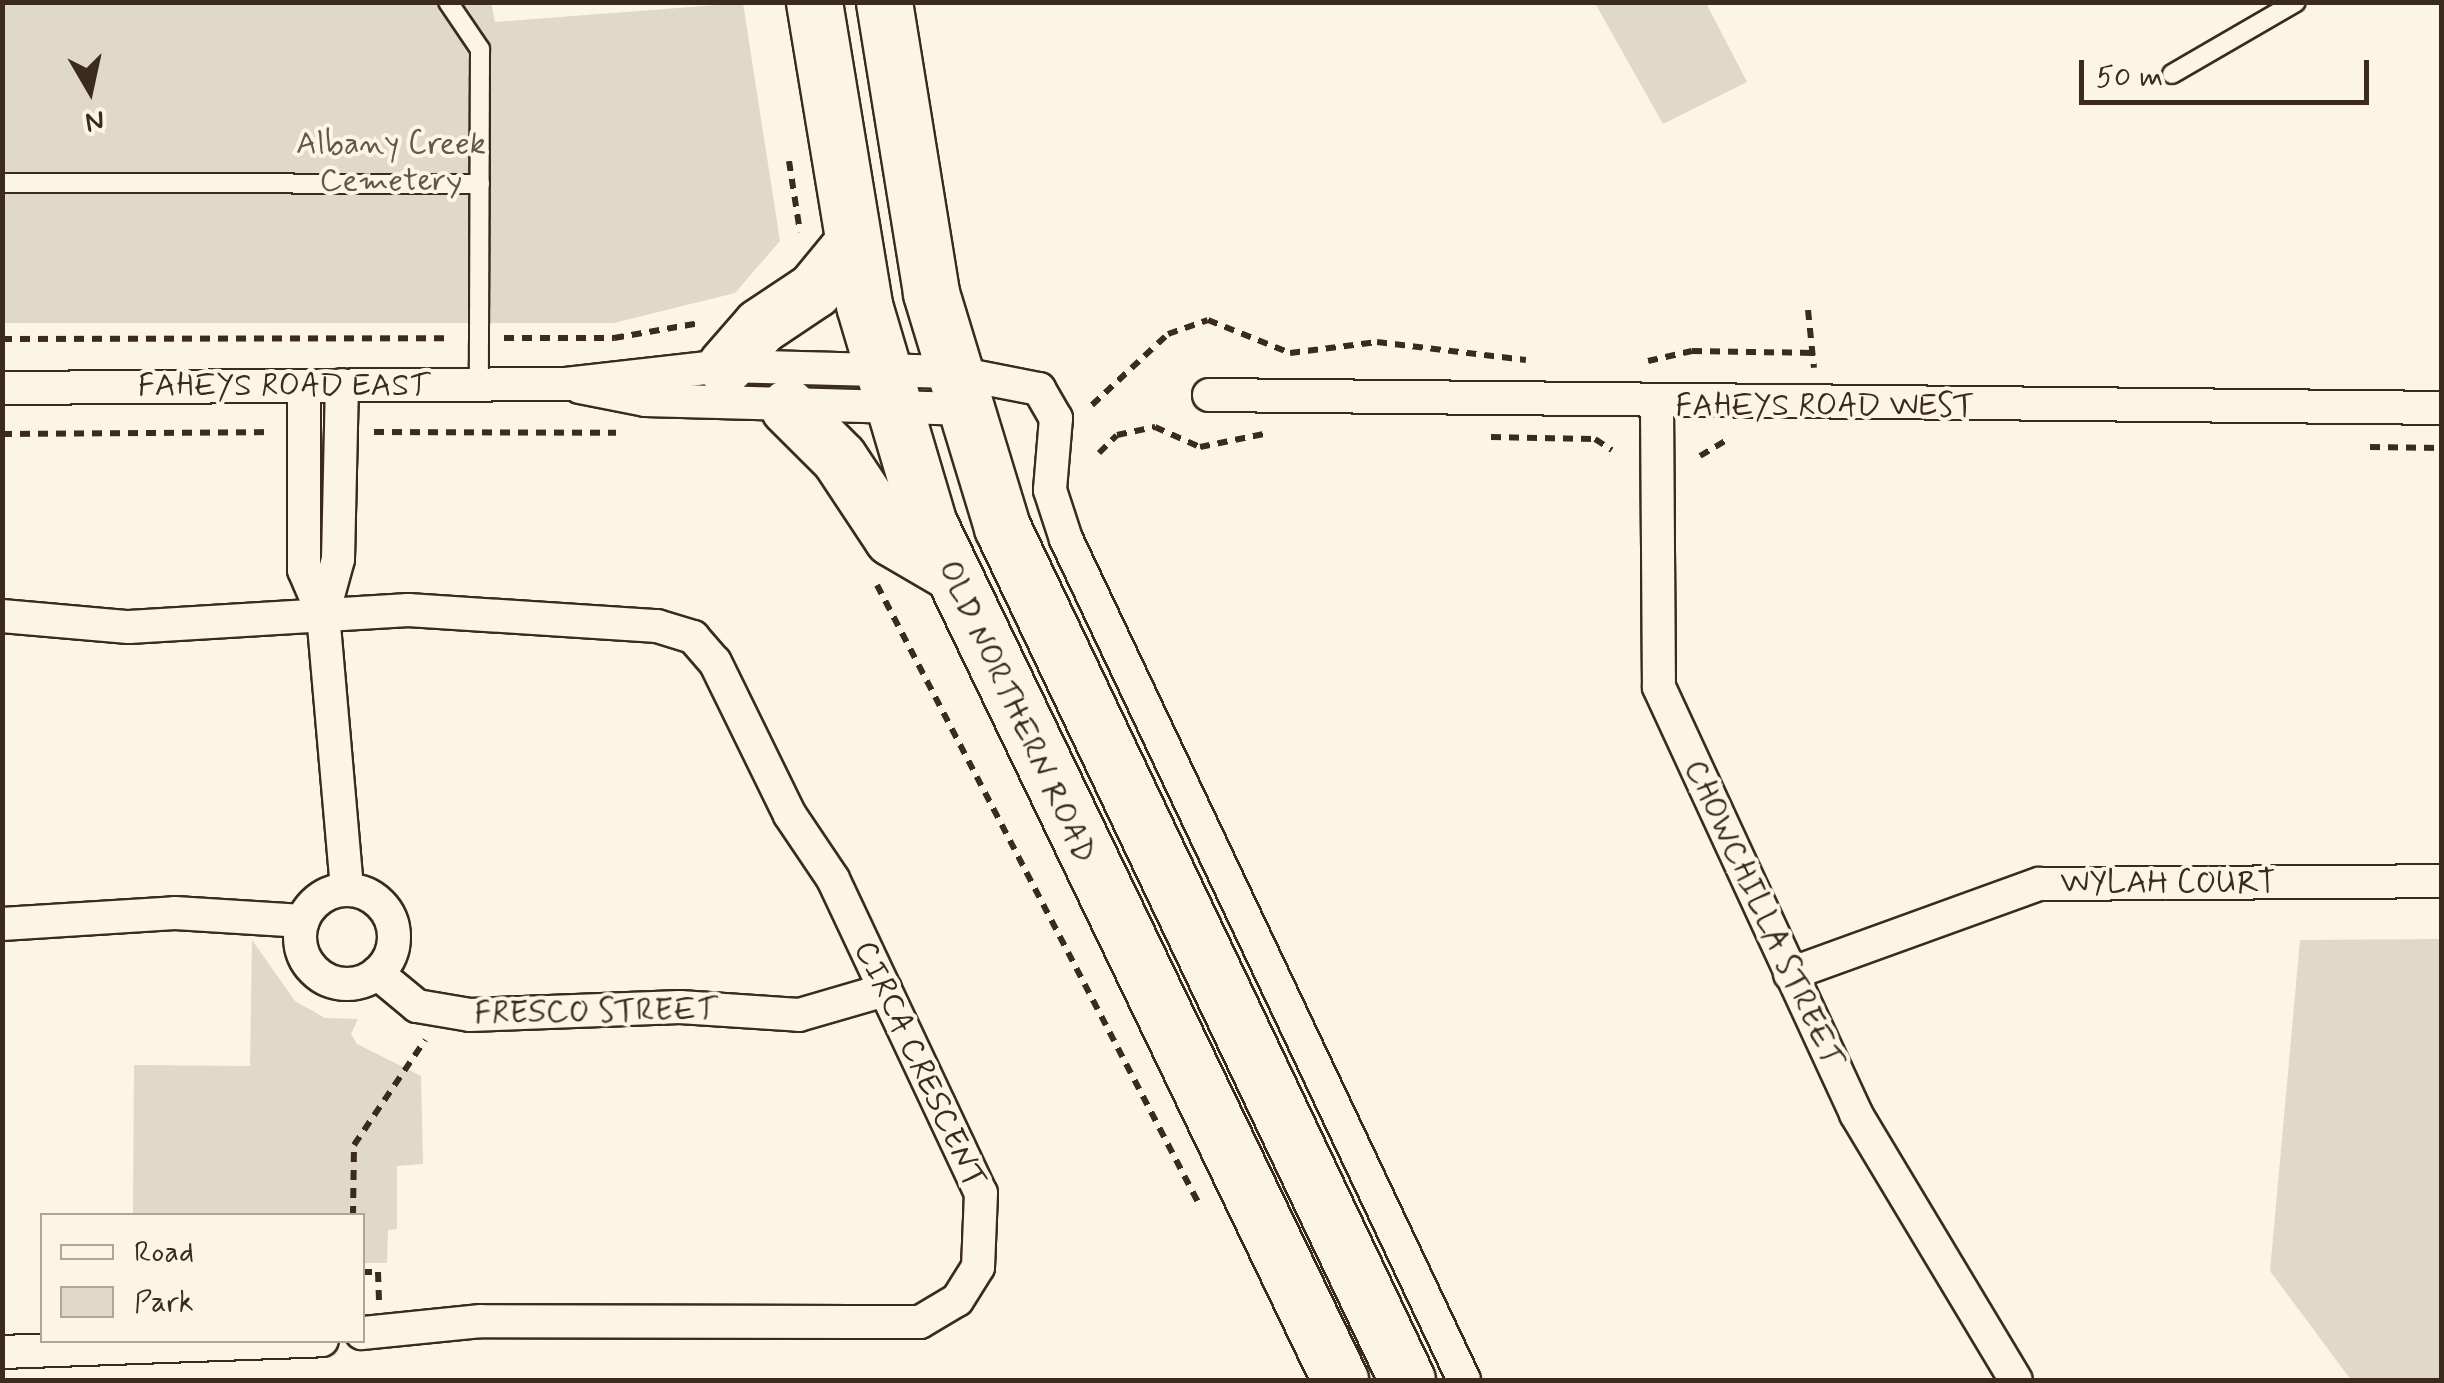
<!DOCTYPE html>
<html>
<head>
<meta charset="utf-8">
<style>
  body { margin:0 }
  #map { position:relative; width:2444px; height:1383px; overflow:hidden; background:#fcf5e5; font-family:Mynerve,sans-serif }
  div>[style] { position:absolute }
  .green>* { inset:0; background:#e0d8c8 }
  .path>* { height:6px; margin-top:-3px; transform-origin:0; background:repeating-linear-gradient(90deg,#3b2a1e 0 10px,transparent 0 18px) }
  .roads { filter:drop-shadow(2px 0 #3b2a1e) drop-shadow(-2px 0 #3b2a1e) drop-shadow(0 2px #3b2a1e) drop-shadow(0 -2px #3b2a1e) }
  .service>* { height:18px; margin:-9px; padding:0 9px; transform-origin:9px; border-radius:9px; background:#fcf5e5 }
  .minor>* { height:32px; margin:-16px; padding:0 16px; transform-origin:16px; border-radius:16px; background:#fcf5e5 }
  .minor>.ring { margin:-16px; padding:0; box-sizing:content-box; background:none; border:32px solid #fcf5e5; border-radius:50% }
  .trunk>* { height:55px; margin:-27.5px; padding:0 27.5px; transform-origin:27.5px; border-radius:27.5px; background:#fcf5e5 }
  span { translate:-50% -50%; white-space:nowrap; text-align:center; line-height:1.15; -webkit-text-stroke:8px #fcf5e5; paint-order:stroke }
  .park-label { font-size:32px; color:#645648 }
  .street-label { font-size:32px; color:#3b2a1e }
  .frame { position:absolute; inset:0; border:5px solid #3b2a1e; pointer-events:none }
  .legend { position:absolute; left:40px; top:1213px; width:325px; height:130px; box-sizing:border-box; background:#fcf5e5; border:2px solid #afa495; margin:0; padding:12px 18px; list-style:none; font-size:30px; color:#3b2a1e }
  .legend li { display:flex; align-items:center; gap:20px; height:50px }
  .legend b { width:50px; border:2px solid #afa495 }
  .north { position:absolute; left:40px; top:40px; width:100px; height:100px; -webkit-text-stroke:8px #fcf5e5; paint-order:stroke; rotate:171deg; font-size:28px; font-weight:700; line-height:40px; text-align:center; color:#3b2a1e }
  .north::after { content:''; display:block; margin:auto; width:35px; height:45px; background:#3b2a1e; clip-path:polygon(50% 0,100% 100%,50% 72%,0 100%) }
  .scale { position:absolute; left:2079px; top:60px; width:290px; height:45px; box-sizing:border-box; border:5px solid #3b2a1e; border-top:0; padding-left:12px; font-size:30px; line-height:35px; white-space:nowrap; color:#3b2a1e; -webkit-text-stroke:8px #fcf5e5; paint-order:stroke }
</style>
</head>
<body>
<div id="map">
  <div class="green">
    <div style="clip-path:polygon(491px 2px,495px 22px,743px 3px,780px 241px,735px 293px,614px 323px,3px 323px,3px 3px)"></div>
    <div style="clip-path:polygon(1595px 3px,1706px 3px,1747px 82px,1663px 124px)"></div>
    <div style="clip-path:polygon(2441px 939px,2441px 1380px,2351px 1380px,2270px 1271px,2300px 940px)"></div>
    <div style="clip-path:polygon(252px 940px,295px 1001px,325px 1018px,358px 1019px,351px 1034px,357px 1044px,421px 1076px,423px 1164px,397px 1166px,397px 1229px,388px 1230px,387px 1263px,363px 1263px,362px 1216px,133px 1213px,134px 1065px,250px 1066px)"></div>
  </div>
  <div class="path">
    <div style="left:789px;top:161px;width:72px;rotate:81.2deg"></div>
    <div style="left:1808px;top:310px;width:58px;rotate:84.1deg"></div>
    <div style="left:504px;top:338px;width:110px"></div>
    <div style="left:614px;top:338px;width:87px;rotate:-9.9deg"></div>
    <div style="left:2px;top:339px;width:449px;rotate:-0.1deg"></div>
    <div style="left:1648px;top:361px;width:45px;rotate:-12.8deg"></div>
    <div style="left:1692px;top:351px;width:123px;rotate:0.9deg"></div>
    <div style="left:1092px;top:405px;width:104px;rotate:-43.1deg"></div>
    <div style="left:1168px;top:334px;width:42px;rotate:-19.3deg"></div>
    <div style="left:1208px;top:320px;width:88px;rotate:21.9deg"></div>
    <div style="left:1290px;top:353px;width:88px;rotate:-7.2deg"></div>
    <div style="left:1377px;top:342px;width:150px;rotate:6.9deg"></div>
    <div style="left:374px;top:432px;width:242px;rotate:0.2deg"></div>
    <div style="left:2px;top:434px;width:269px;rotate:-0.4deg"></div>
    <div style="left:1491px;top:437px;width:104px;rotate:1.1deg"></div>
    <div style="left:1595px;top:439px;width:20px;rotate:33deg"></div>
    <div style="left:2370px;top:447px;width:72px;rotate:0.8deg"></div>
    <div style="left:1099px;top:453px;width:25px;rotate:-45deg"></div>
    <div style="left:1117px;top:435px;width:39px;rotate:-12deg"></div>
    <div style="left:1155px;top:427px;width:49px;rotate:24deg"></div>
    <div style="left:1200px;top:447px;width:65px;rotate:-11.5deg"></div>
    <div style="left:1700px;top:456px;width:33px;rotate:-31deg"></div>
    <div style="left:877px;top:585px;width:698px;rotate:62.52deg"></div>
    <div style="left:353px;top:1216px;width:71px;rotate:-89.2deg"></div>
    <div style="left:354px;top:1145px;width:127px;rotate:-55.9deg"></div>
    <div style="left:362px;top:1272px;width:16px"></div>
    <div style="left:378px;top:1272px;width:28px;rotate:88deg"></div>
  </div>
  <div class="roads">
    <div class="service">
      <div style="left:448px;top:2px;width:57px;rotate:55.8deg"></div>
      <div style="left:480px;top:49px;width:337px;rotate:90.2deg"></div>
      <div style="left:2172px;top:74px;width:143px;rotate:-30.1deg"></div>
      <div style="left:2px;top:183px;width:478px;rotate:0.1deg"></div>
    </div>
    <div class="minor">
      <div style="left:304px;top:386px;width:184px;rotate:90deg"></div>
      <div style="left:304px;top:570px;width:48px;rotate:66.6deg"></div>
      <div style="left:323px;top:614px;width:277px;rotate:85deg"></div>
      <div style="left:580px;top:387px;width:66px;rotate:11.3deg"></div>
      <div style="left:645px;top:400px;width:318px;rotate:1.6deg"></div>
      <div style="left:2px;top:388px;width:564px;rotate:-0.41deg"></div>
      <div style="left:566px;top:384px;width:160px;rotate:-6.5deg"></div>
      <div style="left:725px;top:366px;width:227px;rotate:1.5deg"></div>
      <div style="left:952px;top:372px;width:89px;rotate:11.1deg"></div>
      <div style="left:1039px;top:389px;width:34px;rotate:60deg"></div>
      <div style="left:1056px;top:418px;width:72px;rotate:94.8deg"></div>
      <div style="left:1050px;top:490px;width:52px;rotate:71.9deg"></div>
      <div style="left:1066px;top:539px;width:930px;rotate:64.67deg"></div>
      <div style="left:1209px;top:395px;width:1233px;rotate:0.6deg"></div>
      <div style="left:1657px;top:405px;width:282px;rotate:89.6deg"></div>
      <div style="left:1659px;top:687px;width:470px;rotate:65.2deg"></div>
      <div style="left:1856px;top:1114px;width:310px;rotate:59deg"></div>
      <div style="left:323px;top:614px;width:57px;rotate:-74.7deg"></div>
      <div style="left:338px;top:559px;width:174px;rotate:-88.7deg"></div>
      <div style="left:2px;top:616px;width:127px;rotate:5deg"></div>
      <div style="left:129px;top:627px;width:280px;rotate:-3.5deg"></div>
      <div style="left:408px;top:610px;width:250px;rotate:3.7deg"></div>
      <div style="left:657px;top:626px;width:38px;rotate:17deg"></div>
      <div style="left:693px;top:637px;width:33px;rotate:49deg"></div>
      <div style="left:715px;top:662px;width:170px;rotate:63.9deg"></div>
      <div style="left:790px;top:815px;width:77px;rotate:56.1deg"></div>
      <div style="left:833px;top:879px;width:347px;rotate:64.8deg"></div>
      <div style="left:981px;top:1193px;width:74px;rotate:92.3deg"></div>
      <div style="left:978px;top:1267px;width:39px;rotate:122deg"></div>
      <div style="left:957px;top:1300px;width:43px;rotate:149.3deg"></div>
      <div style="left:920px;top:1322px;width:439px;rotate:-179.9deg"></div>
      <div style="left:481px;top:1321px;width:120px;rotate:174.2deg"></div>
      <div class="ring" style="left:300px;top:890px;width:62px;height:62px"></div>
      <div style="left:2px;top:924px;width:173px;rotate:-3.6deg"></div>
      <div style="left:175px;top:913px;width:128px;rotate:3.6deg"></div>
      <div style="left:377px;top:973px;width:52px;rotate:39.5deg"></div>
      <div style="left:417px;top:1006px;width:54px;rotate:9.6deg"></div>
      <div style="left:470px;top:1015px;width:210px;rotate:-2.2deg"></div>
      <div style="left:680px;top:1007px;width:119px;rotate:3.8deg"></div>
      <div style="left:799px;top:1015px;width:90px;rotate:-16.2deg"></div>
      <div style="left:1790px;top:974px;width:265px;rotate:-19.9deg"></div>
      <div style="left:2039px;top:884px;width:403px;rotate:-0.4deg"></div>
      <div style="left:2px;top:1352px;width:320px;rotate:-2.1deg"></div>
    </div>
    <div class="trunk">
      <div style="left:814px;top:2px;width:307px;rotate:80.6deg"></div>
      <div style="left:864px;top:305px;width:228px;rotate:73.5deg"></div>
      <div style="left:929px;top:524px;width:950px;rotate:64.35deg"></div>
      <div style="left:884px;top:2px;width:295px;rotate:80.8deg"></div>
      <div style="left:931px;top:293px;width:245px;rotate:73.1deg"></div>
      <div style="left:1002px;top:527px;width:944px;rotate:64.6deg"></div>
      <div style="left:725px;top:366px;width:53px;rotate:-48.8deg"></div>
      <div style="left:760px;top:326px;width:65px;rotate:-33.7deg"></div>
      <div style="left:814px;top:290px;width:58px;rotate:-50.6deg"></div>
      <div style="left:788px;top:407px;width:72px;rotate:45deg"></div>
      <div style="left:839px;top:458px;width:96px;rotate:56.5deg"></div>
      <div style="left:892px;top:538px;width:67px;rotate:30.4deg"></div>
    </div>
  </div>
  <div class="park-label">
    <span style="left:391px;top:163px">Albany Creek<br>Cemetery</span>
  </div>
  <div class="street-label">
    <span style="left:284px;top:386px">FAHEYS ROAD EAST</span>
    <span style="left:1825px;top:406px">FAHEYS ROAD WEST</span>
    <span style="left:1016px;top:712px;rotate:65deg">OLD NORTHERN ROAD</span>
    <span style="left:2168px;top:883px">WYLAH COURT</span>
    <span style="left:1763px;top:914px;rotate:65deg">CHOWCHILLA STREET</span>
    <span style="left:596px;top:1012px;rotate:-1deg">FRESCO STREET</span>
    <span style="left:919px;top:1065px;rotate:65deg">CIRCA CRESCENT</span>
  </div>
  <div class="frame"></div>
  <ul class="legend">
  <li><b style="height:12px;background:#fcf5e5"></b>Road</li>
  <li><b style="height:28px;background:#e0d8c8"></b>Park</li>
  </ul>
  <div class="north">N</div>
  <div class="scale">50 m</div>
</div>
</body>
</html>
